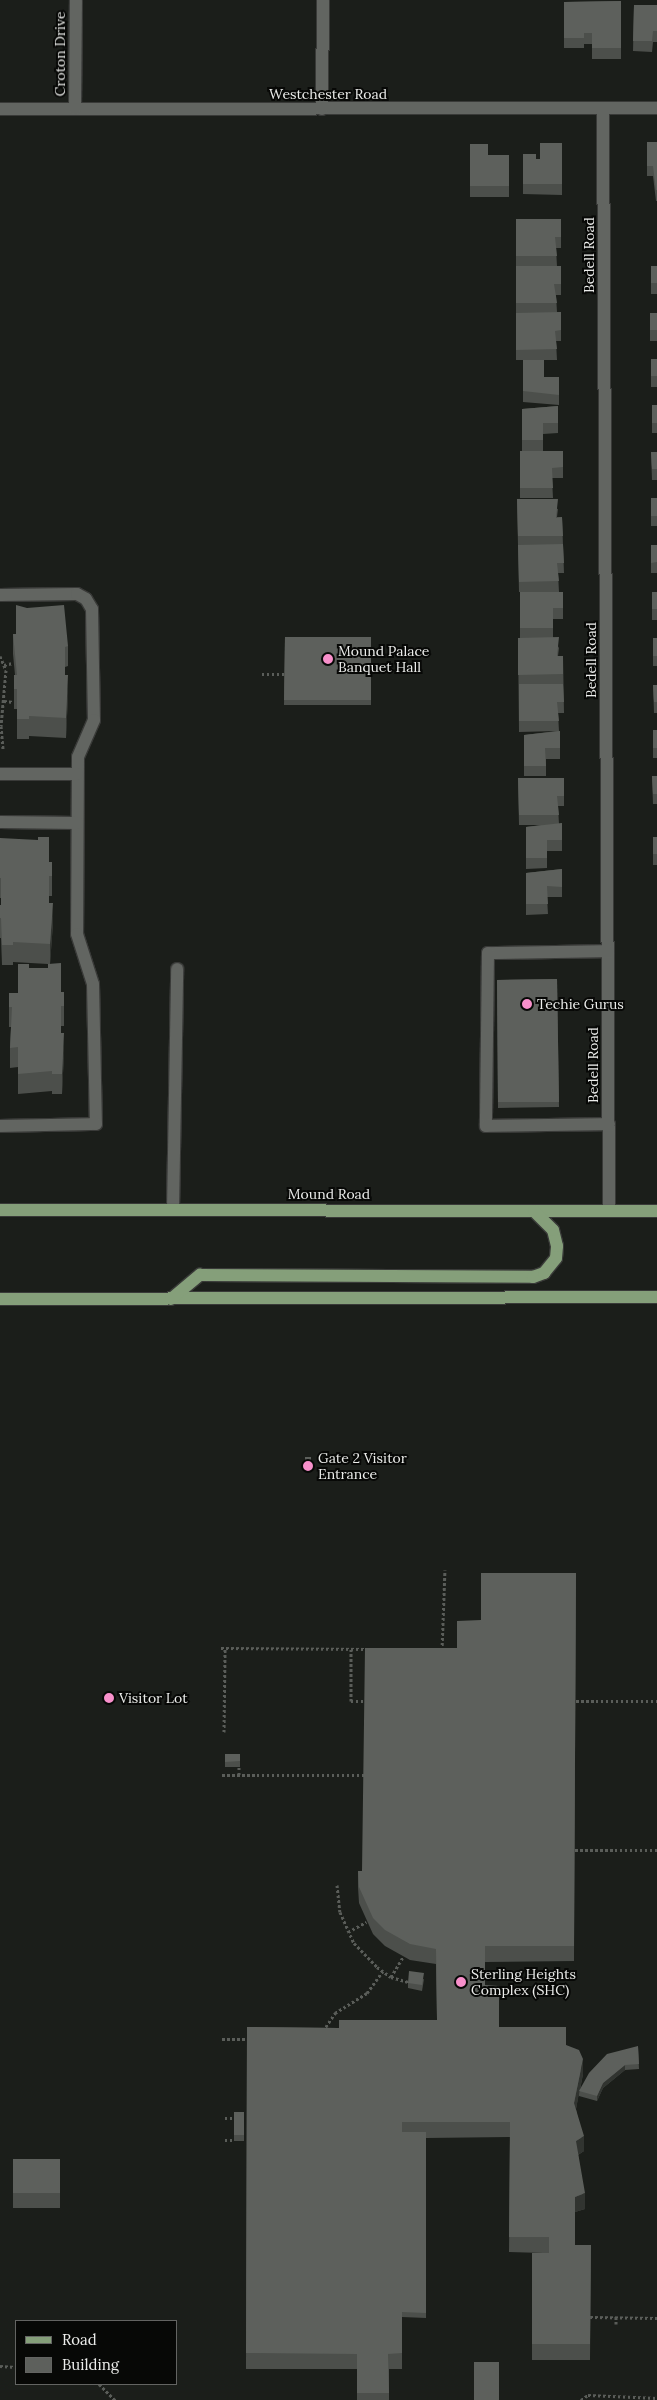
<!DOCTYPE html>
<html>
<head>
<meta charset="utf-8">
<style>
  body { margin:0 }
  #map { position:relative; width:657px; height:2400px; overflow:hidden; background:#1b1e1a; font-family:Lora,serif }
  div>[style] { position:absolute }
  .path>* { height:3px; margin-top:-1.5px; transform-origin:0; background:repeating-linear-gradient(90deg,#5a5d59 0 2.5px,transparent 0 5px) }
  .roads { filter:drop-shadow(1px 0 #393a38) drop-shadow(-1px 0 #393a38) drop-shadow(0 1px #393a38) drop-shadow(0 -1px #393a38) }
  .minor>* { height:12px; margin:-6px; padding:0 6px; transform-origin:6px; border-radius:6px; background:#626561 }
  .major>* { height:12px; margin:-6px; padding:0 6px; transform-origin:6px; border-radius:6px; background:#859f7a }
  .wall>* { inset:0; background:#4c4f4b }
  .shaded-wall>* { inset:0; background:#313430 }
  .building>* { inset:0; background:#5d605c }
  .dots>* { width:14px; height:14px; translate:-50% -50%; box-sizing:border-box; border:2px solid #070806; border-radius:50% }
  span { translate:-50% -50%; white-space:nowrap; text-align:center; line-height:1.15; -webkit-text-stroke:4px #070806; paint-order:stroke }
  .street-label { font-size:14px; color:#ecedeb }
  .poi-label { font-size:14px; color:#ecedeb }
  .left { translate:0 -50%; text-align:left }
  .legend { position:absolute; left:15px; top:2320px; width:162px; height:65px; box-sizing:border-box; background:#070806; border:1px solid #636462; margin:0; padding:6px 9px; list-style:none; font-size:15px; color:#ecedeb }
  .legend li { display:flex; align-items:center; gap:10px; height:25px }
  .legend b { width:25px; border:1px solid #636462 }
</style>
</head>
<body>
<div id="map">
  <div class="path">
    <div style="left:0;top:656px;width:15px;rotate:67deg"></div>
    <div style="left:6px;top:670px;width:56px;rotate:95.1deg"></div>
    <div style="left:1px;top:726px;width:23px;rotate:85deg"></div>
    <div style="left:4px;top:665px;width:9px;rotate:-13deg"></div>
    <div style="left:262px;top:674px;width:23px"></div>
    <div style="left:4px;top:701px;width:10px;rotate:6deg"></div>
    <div style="left:221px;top:1648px;width:147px;rotate:0.4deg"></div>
    <div style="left:351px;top:1649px;width:52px;rotate:90deg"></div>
    <div style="left:351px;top:1701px;width:14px"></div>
    <div style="left:442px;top:1650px;width:80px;rotate:-87.9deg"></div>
    <div style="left:576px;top:1701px;width:81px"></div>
    <div style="left:224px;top:1732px;width:84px;rotate:-89.3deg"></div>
    <div style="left:222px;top:1775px;width:142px"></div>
    <div style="left:239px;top:1775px;width:8px;rotate:-90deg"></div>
    <div style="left:575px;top:1850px;width:82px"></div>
    <div style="left:337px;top:1885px;width:27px;rotate:84deg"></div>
    <div style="left:340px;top:1912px;width:34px;rotate:66deg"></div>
    <div style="left:354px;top:1943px;width:33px;rotate:46deg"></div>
    <div style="left:377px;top:1967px;width:17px;rotate:36deg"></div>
    <div style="left:391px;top:1977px;width:19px;rotate:16deg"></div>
    <div style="left:348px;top:1932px;width:21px;rotate:-29deg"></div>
    <div style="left:391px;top:1977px;width:23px;rotate:-59deg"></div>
    <div style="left:323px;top:2031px;width:22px;rotate:-56deg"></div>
    <div style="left:335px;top:2013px;width:38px;rotate:-32deg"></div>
    <div style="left:367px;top:1993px;width:27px;rotate:-54deg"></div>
    <div style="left:222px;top:2039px;width:29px"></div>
    <div style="left:225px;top:2118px;width:9px"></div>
    <div style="left:225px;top:2140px;width:9px"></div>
    <div style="left:590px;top:2317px;width:67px;rotate:0.9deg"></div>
    <div style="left:616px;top:2324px;width:8px;rotate:-90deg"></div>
    <div style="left:0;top:2366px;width:16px;rotate:4deg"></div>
    <div style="left:99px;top:2384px;width:23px;rotate:45deg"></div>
    <div style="left:581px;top:2400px;width:9px;rotate:-36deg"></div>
    <div style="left:588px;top:2395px;width:69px;rotate:2.5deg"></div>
  </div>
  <div class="roads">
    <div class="minor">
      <div style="left:603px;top:108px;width:1103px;rotate:89.69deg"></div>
      <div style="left:0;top:109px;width:657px;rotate:-0.09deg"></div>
      <div style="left:75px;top:109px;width:109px;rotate:-89.5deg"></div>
      <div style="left:322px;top:109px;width:109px;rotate:-89.5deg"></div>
      <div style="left:0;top:595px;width:77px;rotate:-0.7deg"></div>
      <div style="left:77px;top:594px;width:10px;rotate:29deg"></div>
      <div style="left:86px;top:599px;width:12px;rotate:59deg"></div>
      <div style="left:92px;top:609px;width:111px;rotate:89deg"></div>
      <div style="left:94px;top:720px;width:40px;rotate:113.4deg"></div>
      <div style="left:78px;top:757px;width:177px;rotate:90.3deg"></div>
      <div style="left:77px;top:934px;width:52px;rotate:72.3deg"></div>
      <div style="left:93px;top:984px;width:140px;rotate:88.8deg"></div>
      <div style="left:96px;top:1124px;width:96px;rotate:178.8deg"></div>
      <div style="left:0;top:774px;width:77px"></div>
      <div style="left:0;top:822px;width:77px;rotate:0.7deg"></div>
      <div style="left:608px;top:951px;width:120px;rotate:179deg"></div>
      <div style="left:488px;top:953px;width:173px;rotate:90.7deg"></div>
      <div style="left:486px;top:1126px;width:123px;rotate:-0.9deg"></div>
      <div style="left:173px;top:1210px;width:241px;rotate:-89deg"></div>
    </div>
    <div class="major">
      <div style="left:0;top:1210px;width:657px;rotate:0.09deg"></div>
      <div style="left:0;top:1299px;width:657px;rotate:-0.17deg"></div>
      <div style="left:171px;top:1299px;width:38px;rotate:-40deg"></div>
      <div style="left:200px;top:1275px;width:333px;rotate:0.3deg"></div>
      <div style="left:533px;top:1277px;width:12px;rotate:-20deg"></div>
      <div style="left:544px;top:1273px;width:19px;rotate:-51deg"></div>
      <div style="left:556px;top:1258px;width:12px;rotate:-85deg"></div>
      <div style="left:557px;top:1246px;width:16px;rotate:-104deg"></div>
      <div style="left:553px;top:1230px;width:27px;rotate:-135deg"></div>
    </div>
  </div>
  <div class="wall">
    <div style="clip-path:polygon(621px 1px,621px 59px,592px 59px,592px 44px,584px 44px,584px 48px,564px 48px,564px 2px)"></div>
    <div style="clip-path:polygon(634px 5px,657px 5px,657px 42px,653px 42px,652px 52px,633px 51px)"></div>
    <div style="clip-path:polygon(647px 142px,657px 142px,657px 201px,656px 201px,653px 176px,647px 176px)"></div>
    <div style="clip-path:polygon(562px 143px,562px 195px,523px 194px,523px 154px,536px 159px,540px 159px)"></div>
    <div style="clip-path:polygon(470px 144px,488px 155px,509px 155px,509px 197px,470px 197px)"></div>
    <div style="clip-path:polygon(516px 219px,561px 219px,561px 248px,556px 248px,557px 266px,561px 266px,561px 295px,556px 295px,557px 312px,561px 312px,561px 341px,556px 341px,557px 360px,544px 360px,544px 377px,559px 377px,559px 405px,523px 402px,523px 360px,516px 360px)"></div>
    <div style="clip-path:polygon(651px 266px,657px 266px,657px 294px,651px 294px)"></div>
    <div style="clip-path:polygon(650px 313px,657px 313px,657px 341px,650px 341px)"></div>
    <div style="clip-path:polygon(651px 359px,657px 359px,657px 387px,651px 387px)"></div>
    <div style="clip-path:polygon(652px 405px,657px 405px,657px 433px,652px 433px)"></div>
    <div style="clip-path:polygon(558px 406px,558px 433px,543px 434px,543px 451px,522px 451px,522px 409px)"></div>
    <div style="clip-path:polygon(520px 451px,563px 451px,563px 478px,552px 478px,553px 498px,520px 498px)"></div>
    <div style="clip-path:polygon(651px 452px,657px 452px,657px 480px,652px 480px)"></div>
    <div style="clip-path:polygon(651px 498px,657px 498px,657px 526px,651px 526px)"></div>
    <div style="clip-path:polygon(517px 499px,558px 509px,557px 517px,562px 517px,564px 573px,558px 573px,559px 592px,563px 592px,563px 619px,553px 619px,553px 637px,559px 648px,558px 656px,563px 656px,564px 713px,558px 713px,559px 731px,560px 731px,560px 759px,546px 759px,546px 776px,524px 776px,524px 735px,557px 731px,519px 732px,518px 638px,520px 638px,520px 592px,519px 592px)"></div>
    <div style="clip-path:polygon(651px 545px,657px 545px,657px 573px,651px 573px)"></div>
    <div style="clip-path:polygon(652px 592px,657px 592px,657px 620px,652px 620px)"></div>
    <div style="clip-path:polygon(13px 634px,68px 646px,68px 666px,65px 667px,65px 675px,68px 695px,66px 738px,29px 736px,29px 739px,17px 739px,17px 709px,14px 709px,14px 675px,15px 675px,13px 654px)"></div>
    <div style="clip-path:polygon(285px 637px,371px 637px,371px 705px,284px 705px)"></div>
    <div style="clip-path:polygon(653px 638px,657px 638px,657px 666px,653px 666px)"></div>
    <div style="clip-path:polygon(653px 685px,657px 685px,657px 713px,654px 713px)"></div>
    <div style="clip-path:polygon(653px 730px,657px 730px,657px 758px,653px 758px)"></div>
    <div style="clip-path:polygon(652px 776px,657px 776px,657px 804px,653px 804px)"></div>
    <div style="clip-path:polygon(518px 778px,564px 778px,564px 806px,558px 806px,559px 824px,562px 823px,562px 851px,547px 851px,547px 868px,526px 869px,526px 827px,541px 825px,519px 825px)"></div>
    <div style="clip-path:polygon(653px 837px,657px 837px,657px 865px,653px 865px)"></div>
    <div style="clip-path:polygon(0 838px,49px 862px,52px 862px,52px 896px,49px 896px,49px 903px,53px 923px,50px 964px,61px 992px,64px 992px,64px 1026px,61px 1026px,61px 1033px,64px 1053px,62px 1094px,52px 1094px,52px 1091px,18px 1094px,18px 1067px,10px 1068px,10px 1048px,11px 1027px,9px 1027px,9px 993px,18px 993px,29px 968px,48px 968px,48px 964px,13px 962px,13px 965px,2px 965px,1px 938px,0 938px,0 905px,1px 905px,1px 898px,0 898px)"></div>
    <div style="clip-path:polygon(562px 869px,562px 897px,547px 897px,548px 914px,526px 915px,526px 873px)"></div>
    <div style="clip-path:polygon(557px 979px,559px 1107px,498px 1108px,497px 980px)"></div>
    <div style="clip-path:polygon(305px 1457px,311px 1457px,311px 1470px,305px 1470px)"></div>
    <div style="clip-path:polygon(576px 1573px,574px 1961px,485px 1962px,485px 1985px,499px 2027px,566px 2045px,583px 2074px,580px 2090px,638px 2046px,639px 2069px,625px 2070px,603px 2088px,597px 2101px,579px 2096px,579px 2092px,576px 2109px,584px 2151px,578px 2155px,585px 2209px,575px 2212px,575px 2245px,591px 2245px,590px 2360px,532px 2360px,532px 2253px,543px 2253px,509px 2252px,510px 2137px,426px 2138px,426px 2318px,402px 2317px,402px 2369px,389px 2369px,389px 2400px,357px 2400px,357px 2369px,246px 2369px,247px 2027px,339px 2028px,437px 2020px,436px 1964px,410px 1960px,385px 1946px,373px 1934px,359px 1903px,358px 1887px,358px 1871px,362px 1871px,457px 1648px,481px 1620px)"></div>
    <div style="clip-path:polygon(225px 1754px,240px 1754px,240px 1767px,225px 1767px)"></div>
    <div style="clip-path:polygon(424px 1979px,422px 1991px,408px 1988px,408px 1983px)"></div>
    <div style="clip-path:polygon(234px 2112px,244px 2112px,244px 2141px,234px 2141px)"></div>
    <div style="clip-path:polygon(13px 2159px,60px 2159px,60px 2208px,13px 2208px)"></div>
  </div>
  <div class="shaded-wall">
    <div style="clip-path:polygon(68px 675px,68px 695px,66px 738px,66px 718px)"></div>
    <div style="clip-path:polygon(53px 903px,53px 923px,50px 964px,50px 944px)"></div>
    <div style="clip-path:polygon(64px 1033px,64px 1053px,62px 1094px,62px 1074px)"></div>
    <div style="clip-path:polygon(583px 2059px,583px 2074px,574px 2119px,574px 2103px)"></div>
    <div style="clip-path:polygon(625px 2065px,625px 2070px,603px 2088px,597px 2101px,597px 2096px,603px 2083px)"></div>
    <div style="clip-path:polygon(584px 2136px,584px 2151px,576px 2156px,576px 2141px)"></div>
    <div style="clip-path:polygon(585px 2193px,585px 2209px,575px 2212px,575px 2197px)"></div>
  </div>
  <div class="building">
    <div style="clip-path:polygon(621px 1px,621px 48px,592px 48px,592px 33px,584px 33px,584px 38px,564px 38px,564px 2px)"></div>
    <div style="clip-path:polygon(634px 5px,657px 5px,657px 31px,653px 31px,652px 41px,633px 41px)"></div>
    <div style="clip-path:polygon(647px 142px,657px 142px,657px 190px,656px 190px,653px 166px,647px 166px)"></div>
    <div style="clip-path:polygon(540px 143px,562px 143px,562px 184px,523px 184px,523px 154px,536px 154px,536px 159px,540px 159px)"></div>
    <div style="clip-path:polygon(470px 144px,488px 144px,488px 155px,509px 155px,509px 186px,470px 186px)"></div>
    <div style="clip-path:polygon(516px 219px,561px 219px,561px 237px,555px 237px,557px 256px,516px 256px)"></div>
    <div style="clip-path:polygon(516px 266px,561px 266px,561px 284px,554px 284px,557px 303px,516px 303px)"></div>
    <div style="clip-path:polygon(651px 266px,657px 266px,657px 283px,651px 283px)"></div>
    <div style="clip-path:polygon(561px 312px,561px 330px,555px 331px,557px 349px,516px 350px,516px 313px)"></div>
    <div style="clip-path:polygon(650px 313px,657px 313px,657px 330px,650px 330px)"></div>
    <div style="clip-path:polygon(651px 359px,657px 359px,657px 376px,651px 376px)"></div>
    <div style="clip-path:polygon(523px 360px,544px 360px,544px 377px,559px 377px,559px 395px,523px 391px)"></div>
    <div style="clip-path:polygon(652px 405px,657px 405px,657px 423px,652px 423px)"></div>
    <div style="clip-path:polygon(558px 406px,558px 423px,543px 423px,543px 440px,522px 440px,522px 409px)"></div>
    <div style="clip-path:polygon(520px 451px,563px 451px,563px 467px,552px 468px,553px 488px,520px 488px)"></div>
    <div style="clip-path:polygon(651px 452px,657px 452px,657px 469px,652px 469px)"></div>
    <div style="clip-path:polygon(651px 498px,657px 498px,657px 516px,651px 516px)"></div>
    <div style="clip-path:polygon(517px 499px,558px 499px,556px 518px,562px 517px,563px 536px,518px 536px)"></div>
    <div style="clip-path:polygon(563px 544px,564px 563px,557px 563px,559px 581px,519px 582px,518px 545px)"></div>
    <div style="clip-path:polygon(651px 545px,657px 545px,657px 562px,651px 563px)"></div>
    <div style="clip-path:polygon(520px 592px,563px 592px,563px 608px,553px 608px,553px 628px,520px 628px)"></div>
    <div style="clip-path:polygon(652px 592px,657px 592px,657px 609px,652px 609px)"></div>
    <div style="clip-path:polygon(16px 605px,27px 608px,64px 605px,68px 646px,65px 647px,65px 675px,68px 675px,66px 718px,29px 716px,29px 719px,17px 719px,17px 689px,14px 689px,14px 675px,17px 675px,13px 634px,16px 634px)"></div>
    <div style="clip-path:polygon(285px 637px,371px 637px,371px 700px,284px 700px)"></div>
    <div style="clip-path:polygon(559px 637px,557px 656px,563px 656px,563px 674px,518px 675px,518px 638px)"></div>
    <div style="clip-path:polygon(653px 638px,657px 638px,657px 656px,653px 656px)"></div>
    <div style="clip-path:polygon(519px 684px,563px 684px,564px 702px,557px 702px,559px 721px,519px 721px)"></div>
    <div style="clip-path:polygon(653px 685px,657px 685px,657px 702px,654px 702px)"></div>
    <div style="clip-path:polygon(653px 730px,657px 730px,657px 748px,653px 748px)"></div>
    <div style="clip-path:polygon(560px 731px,560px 748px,545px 748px,546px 766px,524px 766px,524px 735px)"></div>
    <div style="clip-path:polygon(652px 776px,657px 776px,657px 794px,653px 794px)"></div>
    <div style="clip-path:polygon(518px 778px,564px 778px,564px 796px,557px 796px,559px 815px,519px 815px)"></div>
    <div style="clip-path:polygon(562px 823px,562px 840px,547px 840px,547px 858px,526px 858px,526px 827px)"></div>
    <div style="clip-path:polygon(38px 837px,49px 837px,49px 862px,52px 862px,52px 876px,49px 876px,49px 903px,53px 903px,50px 944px,13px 942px,13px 945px,2px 945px,1px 918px,0 918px,0 905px,1px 905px,1px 878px,0 878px,0 838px,38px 840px)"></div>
    <div style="clip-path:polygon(653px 837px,657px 837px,657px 854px,653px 854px)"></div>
    <div style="clip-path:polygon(562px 869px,562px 887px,547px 886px,548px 904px,526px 904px,526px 873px)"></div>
    <div style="clip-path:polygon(61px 963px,61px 992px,64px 992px,64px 1006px,61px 1006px,61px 1033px,64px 1033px,62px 1074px,52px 1074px,52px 1071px,18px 1074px,18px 1047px,10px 1048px,12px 1007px,9px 1007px,9px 993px,18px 993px,18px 964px,29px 964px,29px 968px,48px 968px,48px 964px)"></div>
    <div style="clip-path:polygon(557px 979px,559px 1102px,498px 1102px,497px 980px)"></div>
    <div style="clip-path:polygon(305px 1457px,311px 1457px,311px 1465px,305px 1465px)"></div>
    <div style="clip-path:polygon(481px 1573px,576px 1573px,574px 1946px,485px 1946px,485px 1985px,499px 1986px,499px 2027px,566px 2027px,566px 2045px,579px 2050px,583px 2059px,574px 2103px,584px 2136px,576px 2141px,585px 2193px,575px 2197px,575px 2245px,591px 2245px,590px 2344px,532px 2344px,532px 2253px,549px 2253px,549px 2237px,509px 2237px,510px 2122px,402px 2122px,402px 2353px,388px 2354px,389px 2393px,357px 2393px,357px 2354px,246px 2353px,247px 2027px,339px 2028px,339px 2020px,437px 2020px,436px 1949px,410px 1944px,385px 1930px,373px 1918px,359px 1887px,358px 1871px,362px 1871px,365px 1648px,457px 1648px,457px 1621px,481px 1620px)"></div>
    <div style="clip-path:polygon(225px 1754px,240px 1754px,240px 1761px,225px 1762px)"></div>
    <div style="clip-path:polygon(409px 1971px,424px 1973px,422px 1985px,408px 1983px)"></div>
    <div style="clip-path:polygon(638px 2046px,639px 2064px,625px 2065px,603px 2083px,597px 2096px,579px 2091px,589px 2073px,607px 2054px)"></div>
    <div style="clip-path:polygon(234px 2112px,244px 2112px,244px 2135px,234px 2135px)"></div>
    <div style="clip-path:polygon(402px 2132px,426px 2132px,426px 2313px,402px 2312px)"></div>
    <div style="clip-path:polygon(13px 2159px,60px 2159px,60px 2193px,13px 2193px)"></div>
    <div style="clip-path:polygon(474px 2362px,499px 2362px,499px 2400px,474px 2400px)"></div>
  </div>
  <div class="dots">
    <div style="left:328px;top:659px;background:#f890cb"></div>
    <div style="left:527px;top:1004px;background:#f890cb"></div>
    <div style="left:308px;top:1466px;background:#f890cb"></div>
    <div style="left:109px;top:1698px;background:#f890cb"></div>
    <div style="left:461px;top:1982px;background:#f890cb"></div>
  </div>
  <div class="street-label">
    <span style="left:60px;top:54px;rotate:-90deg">Croton Drive</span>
    <span style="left:328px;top:94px">Westchester Road</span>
    <span style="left:589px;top:255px;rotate:-90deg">Bedell Road</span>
    <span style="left:591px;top:660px;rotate:-90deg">Bedell Road</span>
    <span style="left:593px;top:1065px;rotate:-90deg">Bedell Road</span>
    <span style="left:329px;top:1194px">Mound Road</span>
  </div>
  <div class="poi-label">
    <span class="left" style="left:338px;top:659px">Mound Palace<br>Banquet Hall</span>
    <span class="left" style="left:537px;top:1004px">Techie Gurus</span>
    <span class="left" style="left:318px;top:1466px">Gate 2 Visitor<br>Entrance</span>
    <span class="left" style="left:119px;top:1698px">Visitor Lot</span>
    <span class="left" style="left:471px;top:1982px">Sterling Heights<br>Complex (SHC)</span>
  </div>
  <ul class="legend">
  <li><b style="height:6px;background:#859f7a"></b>Road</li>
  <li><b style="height:14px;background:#5d605c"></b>Building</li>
  </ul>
</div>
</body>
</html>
